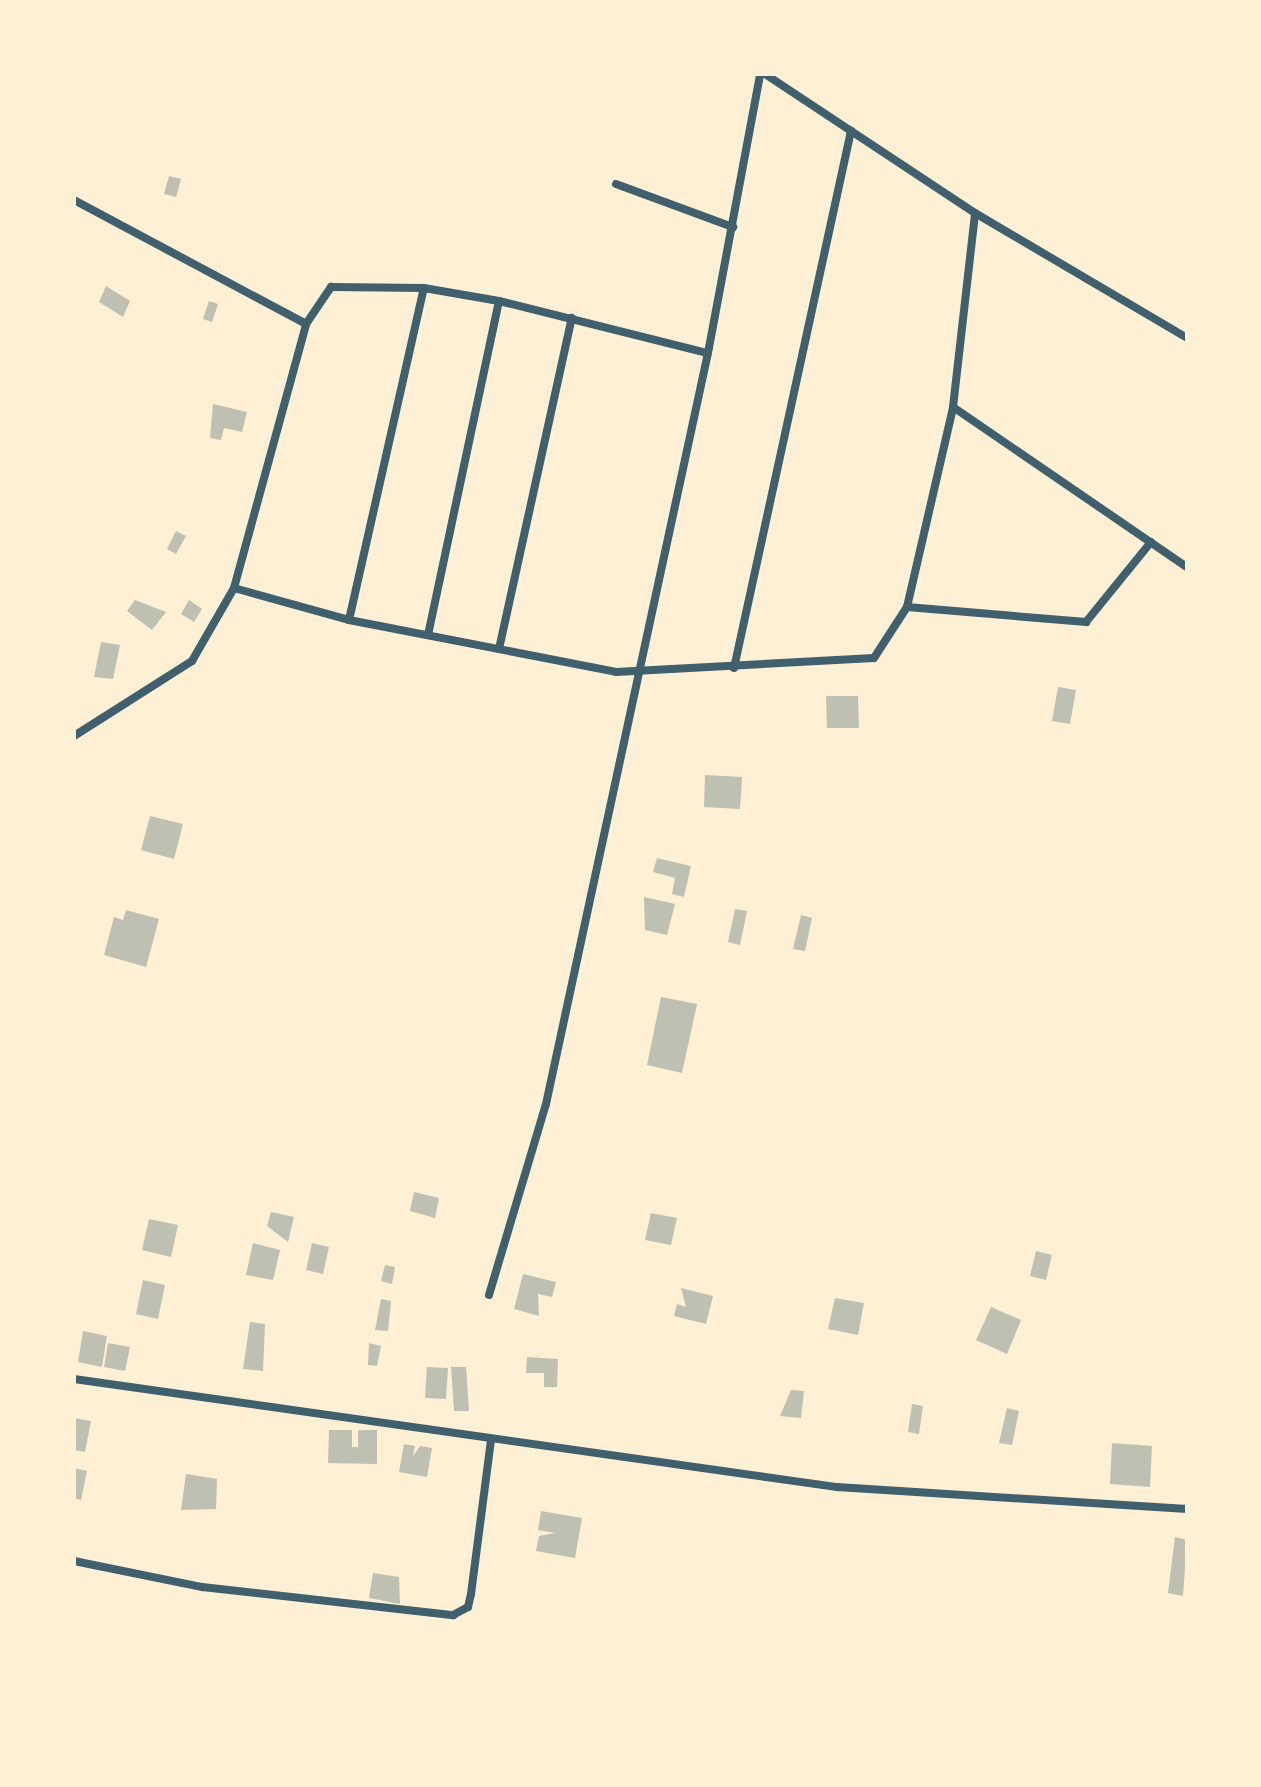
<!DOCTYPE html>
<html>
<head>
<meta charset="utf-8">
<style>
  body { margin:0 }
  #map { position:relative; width:1261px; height:1787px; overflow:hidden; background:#fdf0d5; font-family:"Fira Sans Condensed",sans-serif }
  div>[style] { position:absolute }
  .building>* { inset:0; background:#bec0b2 }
  .minor>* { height:8px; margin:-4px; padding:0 4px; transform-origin:4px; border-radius:4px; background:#3f606c }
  span { translate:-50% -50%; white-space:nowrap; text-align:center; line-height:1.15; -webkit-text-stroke:6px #fdf0d5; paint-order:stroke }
  .frame { position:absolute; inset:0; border:76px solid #fdf0d5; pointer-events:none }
</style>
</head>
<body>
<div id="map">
  <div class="building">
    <div style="clip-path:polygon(169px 176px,181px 179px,176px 197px,164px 194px)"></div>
    <div style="clip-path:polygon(106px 286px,130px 301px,123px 317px,99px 302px)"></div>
    <div style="clip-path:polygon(209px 301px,218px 304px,212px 322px,203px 319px)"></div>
    <div style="clip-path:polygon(213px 404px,247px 412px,242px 432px,224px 428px,221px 440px,210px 438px)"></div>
    <div style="clip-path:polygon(176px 531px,186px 536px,176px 554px,167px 549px)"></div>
    <div style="clip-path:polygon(135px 600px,166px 612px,152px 630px,127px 611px)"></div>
    <div style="clip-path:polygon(189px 600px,202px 609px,194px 622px,181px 614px)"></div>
    <div style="clip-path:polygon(101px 642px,120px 645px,113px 679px,94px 677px)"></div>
    <div style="clip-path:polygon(1058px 687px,1076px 690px,1070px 724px,1052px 721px)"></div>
    <div style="clip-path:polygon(826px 696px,858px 696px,859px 728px,827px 728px)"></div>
    <div style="clip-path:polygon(705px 775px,742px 777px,740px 809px,704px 807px)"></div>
    <div style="clip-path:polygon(150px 816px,183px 824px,174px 859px,141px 850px)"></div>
    <div style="clip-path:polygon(657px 858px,691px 866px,684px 897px,672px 894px,675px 878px,653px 872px)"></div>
    <div style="clip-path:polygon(644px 897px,675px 904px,667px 935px,645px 930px)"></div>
    <div style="clip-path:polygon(735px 909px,747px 911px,740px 945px,728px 942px)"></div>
    <div style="clip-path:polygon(126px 910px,159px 919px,146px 967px,104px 955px,114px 917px,123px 920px)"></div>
    <div style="clip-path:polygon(801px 915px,812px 918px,805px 951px,793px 949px)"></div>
    <div style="clip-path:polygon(661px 997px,697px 1004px,682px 1073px,647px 1065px)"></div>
    <div style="clip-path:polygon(414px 1192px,439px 1198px,435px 1218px,410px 1211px)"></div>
    <div style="clip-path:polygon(271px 1212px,294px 1217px,288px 1242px,267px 1226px)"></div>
    <div style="clip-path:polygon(651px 1213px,677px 1218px,671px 1245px,645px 1240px)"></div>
    <div style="clip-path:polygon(149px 1219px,178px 1225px,171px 1257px,142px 1250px)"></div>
    <div style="clip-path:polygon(253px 1243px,280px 1250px,273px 1280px,246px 1275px)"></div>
    <div style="clip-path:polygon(312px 1243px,329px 1247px,323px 1274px,306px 1270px)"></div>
    <div style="clip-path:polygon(1036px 1251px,1052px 1255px,1046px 1280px,1030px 1276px)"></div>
    <div style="clip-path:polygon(385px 1265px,395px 1267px,392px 1284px,381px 1281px)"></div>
    <div style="clip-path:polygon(523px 1274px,556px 1282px,552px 1297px,538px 1294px,539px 1316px,514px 1309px)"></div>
    <div style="clip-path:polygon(143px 1280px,165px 1285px,158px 1319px,136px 1314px)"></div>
    <div style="clip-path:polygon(681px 1288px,713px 1296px,706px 1324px,674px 1316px,677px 1304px,686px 1307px)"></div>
    <div style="clip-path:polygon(835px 1298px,864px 1303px,858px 1335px,828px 1329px)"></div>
    <div style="clip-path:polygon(381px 1299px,391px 1301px,388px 1331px,375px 1330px)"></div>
    <div style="clip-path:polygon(991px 1307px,1021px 1320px,1007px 1354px,976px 1340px)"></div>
    <div style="clip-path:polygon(250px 1322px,265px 1324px,263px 1371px,243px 1369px)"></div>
    <div style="clip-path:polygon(83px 1331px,107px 1336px,102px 1367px,78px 1362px)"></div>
    <div style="clip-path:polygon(108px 1343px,130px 1347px,125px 1371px,104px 1367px)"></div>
    <div style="clip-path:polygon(369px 1343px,381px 1346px,377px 1366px,368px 1365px)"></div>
    <div style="clip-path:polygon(527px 1357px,558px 1359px,557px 1387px,544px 1387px,544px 1373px,526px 1373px)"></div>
    <div style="clip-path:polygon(427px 1367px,448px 1368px,446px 1399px,425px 1398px)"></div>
    <div style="clip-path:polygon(451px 1367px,466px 1367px,469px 1411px,454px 1411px)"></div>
    <div style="clip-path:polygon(791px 1390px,804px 1391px,801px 1418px,780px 1416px)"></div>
    <div style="clip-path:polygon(912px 1404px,923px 1406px,919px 1434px,908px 1432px)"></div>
    <div style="clip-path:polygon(1007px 1408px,1019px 1411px,1012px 1445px,999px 1443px)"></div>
    <div style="clip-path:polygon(74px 1418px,91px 1421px,85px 1452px,74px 1450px)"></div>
    <div style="clip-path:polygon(329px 1430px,352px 1430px,352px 1447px,358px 1447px,358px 1430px,377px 1430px,377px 1464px,328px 1463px)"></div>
    <div style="clip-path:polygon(1112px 1443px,1152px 1446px,1150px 1487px,1110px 1484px)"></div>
    <div style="clip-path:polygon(404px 1444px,415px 1446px,413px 1456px,420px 1446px,432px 1448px,427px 1477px,399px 1472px)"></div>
    <div style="clip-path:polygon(74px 1468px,87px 1471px,81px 1500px,74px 1498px)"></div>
    <div style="clip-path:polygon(186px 1474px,217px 1479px,216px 1509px,181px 1510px)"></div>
    <div style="clip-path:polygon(541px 1511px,582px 1518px,575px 1558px,536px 1551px,539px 1536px,555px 1533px,538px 1530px)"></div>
    <div style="clip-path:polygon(1175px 1537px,1187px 1540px,1183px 1596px,1168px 1593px)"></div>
    <div style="clip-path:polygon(373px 1573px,399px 1577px,400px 1604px,369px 1598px)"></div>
  </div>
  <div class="minor">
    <div style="left:765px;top:74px;width:252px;rotate:33.5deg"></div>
    <div style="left:975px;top:213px;width:246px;rotate:30.5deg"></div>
    <div style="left:616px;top:184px;width:125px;rotate:20.2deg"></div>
    <div style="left:74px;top:200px;width:263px;rotate:28.1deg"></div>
    <div style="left:953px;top:407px;width:283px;rotate:34.4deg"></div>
    <div style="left:234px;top:588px;width:119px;rotate:15.5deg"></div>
    <div style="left:349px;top:620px;width:272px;rotate:11deg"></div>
    <div style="left:616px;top:672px;width:258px;rotate:-3.1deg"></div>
    <div style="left:874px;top:658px;width:61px;rotate:-57.1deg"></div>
    <div style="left:907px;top:607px;width:205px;rotate:-77deg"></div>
    <div style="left:953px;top:407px;width:195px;rotate:-83.5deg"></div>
    <div style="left:907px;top:607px;width:180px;rotate:4.8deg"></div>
    <div style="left:1086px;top:622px;width:103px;rotate:-50.9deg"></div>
    <div style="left:349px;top:620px;width:340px;rotate:-77.3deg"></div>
    <div style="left:428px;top:635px;width:341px;rotate:-78deg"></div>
    <div style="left:499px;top:649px;width:339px;rotate:-77.6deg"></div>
    <div style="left:734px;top:668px;width:550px;rotate:-77.71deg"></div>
    <div style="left:74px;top:736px;width:140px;rotate:-32.4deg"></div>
    <div style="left:192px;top:661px;width:84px;rotate:-60.1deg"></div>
    <div style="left:234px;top:588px;width:274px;rotate:-74.7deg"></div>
    <div style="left:306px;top:324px;width:45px;rotate:-56deg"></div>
    <div style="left:331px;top:287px;width:93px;rotate:0.6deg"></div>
    <div style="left:424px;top:288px;width:76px;rotate:9.8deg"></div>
    <div style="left:499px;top:301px;width:215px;rotate:14deg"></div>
    <div style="left:489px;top:1295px;width:199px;rotate:-73.4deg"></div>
    <div style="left:546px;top:1104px;width:768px;rotate:-77.83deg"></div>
    <div style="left:708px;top:353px;width:284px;rotate:-79.4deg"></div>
    <div style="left:74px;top:1379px;width:771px;rotate:8.06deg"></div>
    <div style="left:837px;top:1487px;width:351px;rotate:3.6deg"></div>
    <div style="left:74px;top:1561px;width:131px;rotate:11.5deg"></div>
    <div style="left:202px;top:1587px;width:253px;rotate:6.4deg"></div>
    <div style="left:453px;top:1615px;width:17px;rotate:-28deg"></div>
    <div style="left:468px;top:1607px;width:13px;rotate:-77deg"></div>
    <div style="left:471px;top:1594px;width:154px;rotate:-82.6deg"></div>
  </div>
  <div class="frame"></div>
</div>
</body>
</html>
